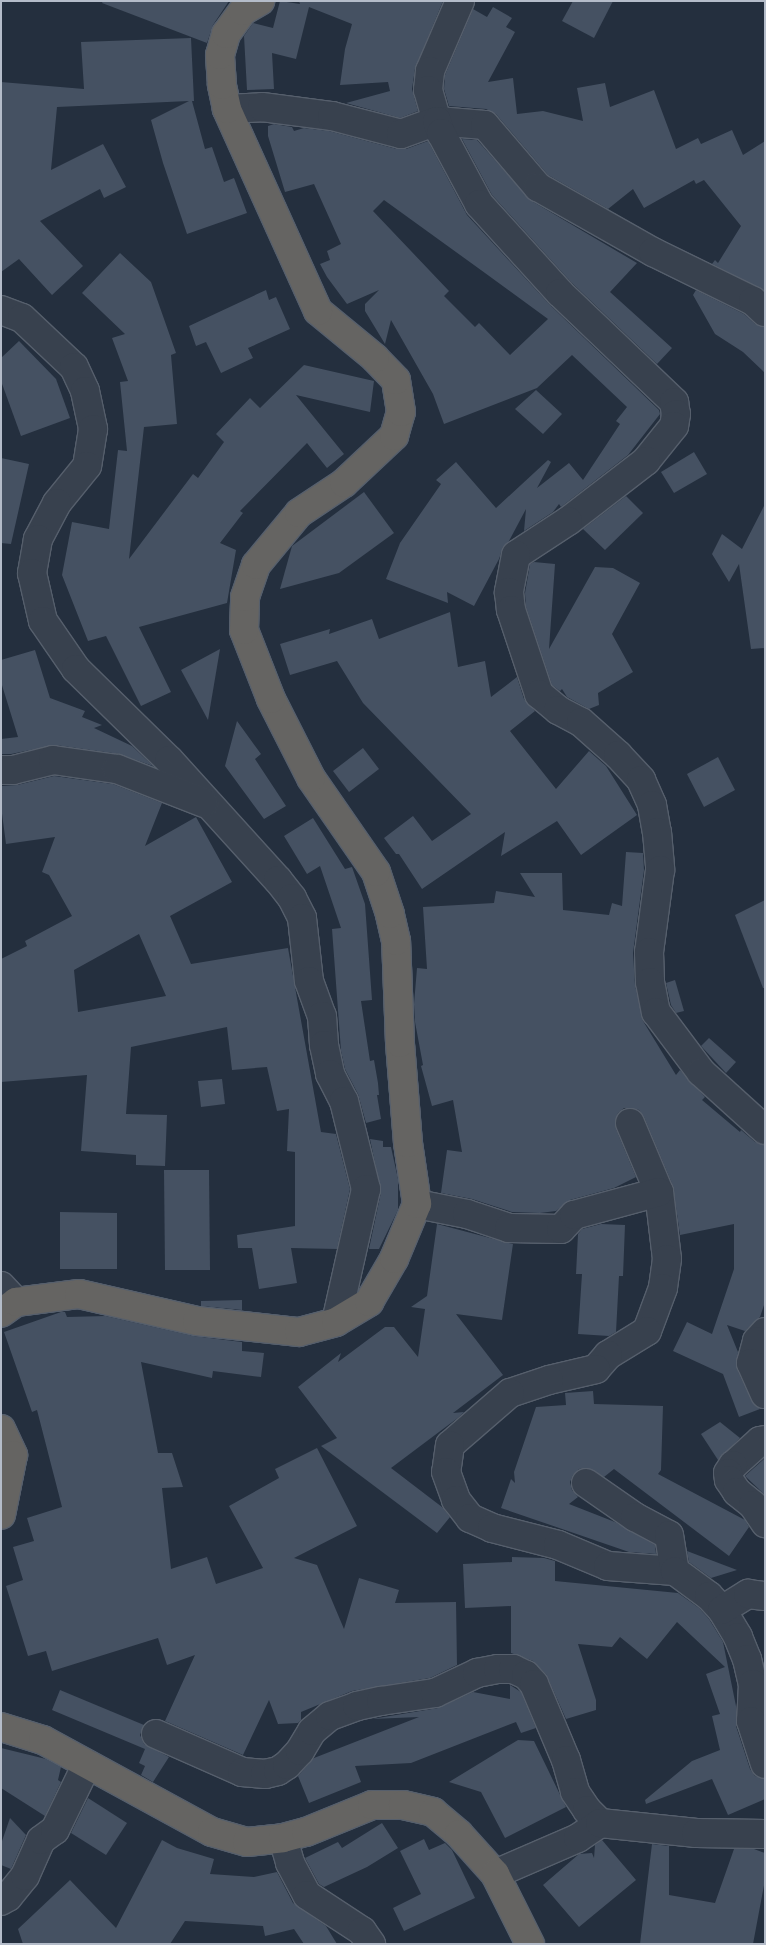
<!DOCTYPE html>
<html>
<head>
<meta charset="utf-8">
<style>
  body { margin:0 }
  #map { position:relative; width:766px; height:1945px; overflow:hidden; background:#242f3e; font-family:"Sofia Sans Condensed",sans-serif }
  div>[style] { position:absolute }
  .building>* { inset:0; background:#455162 }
  .roads { filter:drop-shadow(1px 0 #565f6c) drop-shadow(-1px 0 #565f6c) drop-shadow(0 1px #565f6c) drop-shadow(0 -1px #565f6c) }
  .minor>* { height:28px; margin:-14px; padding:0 14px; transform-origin:14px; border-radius:14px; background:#38414e }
  .trunk>* { height:28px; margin:-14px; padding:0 14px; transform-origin:14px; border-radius:14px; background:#656462 }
  span { translate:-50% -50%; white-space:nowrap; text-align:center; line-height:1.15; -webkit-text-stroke:4px #1d2633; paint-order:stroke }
  .frame { position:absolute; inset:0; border:2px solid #b4bcc9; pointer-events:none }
</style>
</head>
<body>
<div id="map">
  <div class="building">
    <div style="clip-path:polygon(103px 1px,229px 1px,213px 25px,207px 43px,102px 3px)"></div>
    <div style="clip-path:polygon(280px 1px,300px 4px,299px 1px,443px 1px,415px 69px,412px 89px,418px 111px,400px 118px,346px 103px,390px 91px,388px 82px,340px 85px,345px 49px,352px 24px,309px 7px,296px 59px,272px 53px,274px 89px,247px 90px,244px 36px,253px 23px,273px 28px)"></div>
    <div style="clip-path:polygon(573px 1px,613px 1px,594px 38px,562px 21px)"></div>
    <div style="clip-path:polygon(493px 7px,512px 18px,506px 27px,515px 32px,488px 82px,513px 78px,517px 114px,543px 111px,583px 121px,577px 88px,605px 83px,610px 107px,654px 90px,676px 149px,698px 138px,701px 144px,732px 130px,743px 155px,765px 141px,765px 291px,712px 264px,715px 260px,718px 263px,741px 226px,704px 180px,696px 184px,694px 180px,644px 208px,633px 189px,608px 209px,548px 175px,496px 114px,486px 109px,449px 106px,444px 89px,445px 75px,473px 9px,487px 17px)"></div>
    <div style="clip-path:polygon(191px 38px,194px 101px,192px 101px,205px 149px,212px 147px,224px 182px,234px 178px,247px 213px,187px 234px,163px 163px,151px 120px,189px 101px,57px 107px,51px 170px,103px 144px,126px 187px,104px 198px,100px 189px,40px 221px,83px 266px,52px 295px,19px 259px,1px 272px,1px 82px,84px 89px,81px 42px)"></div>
    <div style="clip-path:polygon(evenodd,274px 124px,292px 127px,294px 131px,304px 128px,329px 131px,397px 149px,406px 149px,428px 141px,467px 215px,549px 304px,659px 410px,660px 414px,628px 455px,561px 507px,559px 504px,553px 512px,524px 531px,526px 509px,509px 541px,503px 547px,499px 559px,474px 606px,447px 592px,448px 603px,386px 579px,400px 543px,441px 484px,436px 480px,456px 462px,496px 508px,548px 460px,551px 462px,537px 488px,569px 463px,583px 480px,620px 424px,616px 421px,627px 407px,572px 355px,537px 388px,444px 424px,433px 394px,391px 320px,385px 344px,365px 311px,365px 304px,379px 290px,347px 304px,327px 277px,320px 264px,330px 260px,327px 251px,341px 244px,314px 184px,285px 192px,268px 136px,268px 126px,274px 124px,384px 200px,485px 273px,548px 319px,510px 355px,479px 323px,475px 327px,444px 296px,449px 291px,373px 211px,384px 200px)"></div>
    <div style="clip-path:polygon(462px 139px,477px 140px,530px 200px,637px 263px,610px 292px,672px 348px,657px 364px,571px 282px,492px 195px)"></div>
    <div style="clip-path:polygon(120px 253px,151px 282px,176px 353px,171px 355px,177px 424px,144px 427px,129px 559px,193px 474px,198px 478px,224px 442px,216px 434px,250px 398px,260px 408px,304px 365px,374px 381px,370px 412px,296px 395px,344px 454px,327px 468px,307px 443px,240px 511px,243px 513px,220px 543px,236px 550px,227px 603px,139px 627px,171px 692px,141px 706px,106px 636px,88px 641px,62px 575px,72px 522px,109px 529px,118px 450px,127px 451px,120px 382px,128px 381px,112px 338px,125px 334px,82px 293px)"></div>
    <div style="clip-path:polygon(266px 290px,269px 300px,276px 297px,290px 329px,248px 348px,253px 358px,221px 373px,206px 342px,196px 346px,189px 326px)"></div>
    <div style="clip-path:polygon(696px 290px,744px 314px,755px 324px,765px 327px,765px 373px,743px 352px,715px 334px,693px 295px)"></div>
    <div style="clip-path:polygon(19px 341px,56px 379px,70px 418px,21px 436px,1px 381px,1px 358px)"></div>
    <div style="clip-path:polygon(536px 390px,562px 414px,543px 434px,515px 409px)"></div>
    <div style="clip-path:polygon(694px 452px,707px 474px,674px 493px,661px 472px)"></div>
    <div style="clip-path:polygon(1px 458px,29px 464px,11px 544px,1px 543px)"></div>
    <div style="clip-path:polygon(364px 492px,394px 533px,339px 573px,280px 589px,292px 546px)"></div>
    <div style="clip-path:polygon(626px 496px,643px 513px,605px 550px,583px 529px)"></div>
    <div style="clip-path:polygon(765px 504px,765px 648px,751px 649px,739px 564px,729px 582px,712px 554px,722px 534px,742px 549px)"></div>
    <div style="clip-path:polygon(534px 562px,555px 564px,549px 649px,595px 567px,613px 568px,640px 583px,612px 634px,633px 672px,598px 693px,599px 705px,589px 709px,567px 697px,562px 689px,560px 691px,552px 685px,526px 607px,525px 593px,530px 564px)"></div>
    <div style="clip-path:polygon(450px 612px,458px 667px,485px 661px,491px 697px,517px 677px,524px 699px,535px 711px,510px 731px,556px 789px,589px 751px,606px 766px,637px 815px,581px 855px,557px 821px,501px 856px,505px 832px,422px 889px,399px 854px,396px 854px,384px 838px,413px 816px,432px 841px,471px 814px,363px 703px,337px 661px,290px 675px,280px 644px,330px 629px,329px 634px,372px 619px,379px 639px)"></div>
    <div style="clip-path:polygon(220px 649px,208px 720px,181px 670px)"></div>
    <div style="clip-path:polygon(35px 650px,50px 698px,85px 711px,82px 717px,102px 725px,94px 728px,132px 746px,153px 766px,119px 754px,55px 745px,11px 754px,1px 754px,1px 739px,18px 737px,1px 682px,1px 660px)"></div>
    <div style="clip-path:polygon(237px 721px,261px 754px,255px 759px,286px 806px,264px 819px,225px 766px)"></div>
    <div style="clip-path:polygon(363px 748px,379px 769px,349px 792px,333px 771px)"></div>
    <div style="clip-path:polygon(718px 757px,735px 790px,704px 807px,687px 774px)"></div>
    <div style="clip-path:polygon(evenodd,54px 776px,113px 784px,162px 803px,145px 846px,196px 817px,232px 882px,170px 916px,191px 964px,288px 948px,321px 1132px,336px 1134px,350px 1189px,337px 1249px,291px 1248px,297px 1283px,259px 1289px,252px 1248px,238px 1248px,237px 1235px,295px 1226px,295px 1152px,287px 1151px,289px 1109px,277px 1111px,267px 1067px,232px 1070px,227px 1027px,131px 1047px,126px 1114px,167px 1115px,165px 1166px,136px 1165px,136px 1155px,81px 1151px,87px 1075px,1px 1082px,1px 959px,27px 946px,25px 941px,72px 916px,49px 875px,42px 872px,55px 837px,6px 844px,1px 806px,1px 786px,17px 785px,54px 776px,139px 934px,166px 996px,78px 1012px,74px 970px,139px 934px)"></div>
    <div style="clip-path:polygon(313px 818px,345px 869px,352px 867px,365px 904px,372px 1000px,361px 1001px,370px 1061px,374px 1060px,378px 1083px,379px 1095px,377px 1095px,381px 1119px,366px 1123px,358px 1094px,345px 1069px,341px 1051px,332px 929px,341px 928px,320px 866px,307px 874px,284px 836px)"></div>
    <div style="clip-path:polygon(626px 852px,643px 853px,644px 870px,633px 953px,635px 985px,643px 1021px,676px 1075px,680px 1070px,705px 1097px,702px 1100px,740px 1132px,741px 1130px,755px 1142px,765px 1145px,765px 1302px,760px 1317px,745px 1331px,727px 1325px,738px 1352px,737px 1369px,751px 1400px,760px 1409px,739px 1417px,723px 1374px,673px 1351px,687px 1322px,712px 1334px,734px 1269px,734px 1224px,680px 1235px,673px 1186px,644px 1117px,639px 1110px,631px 1108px,624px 1108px,618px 1113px,615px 1121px,616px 1129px,636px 1177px,614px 1188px,570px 1200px,556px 1211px,540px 1213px,512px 1212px,472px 1199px,441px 1193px,447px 1150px,462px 1152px,453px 1100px,432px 1106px,421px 1066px,423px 1065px,415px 1022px,414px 1004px,417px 968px,427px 969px,423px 907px,494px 903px,496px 891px,535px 897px,520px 873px,562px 873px,563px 910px,609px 915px,612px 903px,622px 906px)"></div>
    <div style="clip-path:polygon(765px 900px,765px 988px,763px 988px,735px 915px)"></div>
    <div style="clip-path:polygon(675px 980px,684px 1011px,676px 1013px,671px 1005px,666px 983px)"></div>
    <div style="clip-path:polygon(709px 1038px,736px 1062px,726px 1073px,701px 1046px)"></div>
    <div style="clip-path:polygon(222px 1079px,225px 1104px,201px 1107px,198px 1081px)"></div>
    <div style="clip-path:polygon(370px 1139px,383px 1141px,383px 1147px,391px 1147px,398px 1179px,398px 1210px,379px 1249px,369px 1249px,381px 1192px)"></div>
    <div style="clip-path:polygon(164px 1170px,209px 1170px,210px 1270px,165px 1270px)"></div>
    <div style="clip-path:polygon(60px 1212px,117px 1213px,117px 1269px,60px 1269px)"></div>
    <div style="clip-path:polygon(437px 1224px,513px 1244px,502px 1320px,456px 1314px,503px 1375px,453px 1413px,464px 1412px,459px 1417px,391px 1468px,442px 1507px,450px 1517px,437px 1533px,321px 1446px,337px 1438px,298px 1387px,341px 1353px,338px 1362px,385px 1327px,394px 1327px,418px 1357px,425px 1309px,411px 1307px,427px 1296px)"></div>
    <div style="clip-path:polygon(601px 1224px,625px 1225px,623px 1276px,619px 1276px,616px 1332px,609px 1336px,578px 1334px,582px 1274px,576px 1274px,578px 1234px,582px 1229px)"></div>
    <div style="clip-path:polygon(242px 1300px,242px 1310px,201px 1306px,201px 1301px)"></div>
    <div style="clip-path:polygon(61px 1312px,65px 1312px,67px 1317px,106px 1316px,194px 1336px,242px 1342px,242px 1351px,264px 1353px,261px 1377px,213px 1371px,212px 1378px,141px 1362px,158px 1453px,172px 1453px,183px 1487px,162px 1488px,171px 1569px,207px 1557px,216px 1584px,263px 1568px,229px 1506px,279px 1478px,275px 1469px,317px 1448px,357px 1526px,294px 1558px,317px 1565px,344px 1629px,359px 1578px,399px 1590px,395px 1603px,456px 1602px,457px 1665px,430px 1678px,352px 1691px,301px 1712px,301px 1720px,298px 1723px,278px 1724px,269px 1700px,243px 1755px,165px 1721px,195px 1655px,167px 1665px,158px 1638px,52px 1671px,46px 1651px,28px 1656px,6px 1586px,23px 1580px,13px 1547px,34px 1541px,27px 1518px,62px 1507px,37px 1410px,32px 1412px,4px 1332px)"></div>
    <div style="clip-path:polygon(593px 1391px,594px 1404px,663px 1406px,661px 1470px,658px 1474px,745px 1520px,749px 1527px,729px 1556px,614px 1469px,604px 1477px,588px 1468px,579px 1469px,573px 1475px,570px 1482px,572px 1490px,578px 1497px,569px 1504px,615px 1522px,655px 1545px,656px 1554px,629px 1552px,501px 1508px,511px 1479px,515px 1483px,514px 1472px,536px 1407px,566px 1405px,565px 1393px)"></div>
    <div style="clip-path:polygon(720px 1422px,740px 1438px,718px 1460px,701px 1434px)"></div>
    <div style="clip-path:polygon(765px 1458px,765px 1495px,745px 1476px)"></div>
    <div style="clip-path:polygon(687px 1551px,737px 1570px,711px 1578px,689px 1562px)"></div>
    <div style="clip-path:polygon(512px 1557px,544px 1558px,555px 1561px,555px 1581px,678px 1593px,699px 1608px,709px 1619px,723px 1642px,736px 1706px,736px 1726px,750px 1769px,755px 1776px,765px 1779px,765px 1799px,728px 1815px,712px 1779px,646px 1804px,645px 1800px,692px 1761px,720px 1750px,712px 1716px,720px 1714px,706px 1674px,725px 1667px,677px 1622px,647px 1659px,620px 1637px,612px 1647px,578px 1644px,596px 1700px,596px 1710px,566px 1719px,546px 1674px,533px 1661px,511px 1653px,511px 1606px,465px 1608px,463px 1564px,512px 1562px)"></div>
    <div style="clip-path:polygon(510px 1685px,521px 1692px,536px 1728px,521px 1733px,516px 1722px,411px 1763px,355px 1766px,361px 1782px,309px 1803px,298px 1776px,314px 1758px,419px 1717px,372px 1719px,438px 1708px,473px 1692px,510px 1699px)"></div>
    <div style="clip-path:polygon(60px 1690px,144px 1725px,140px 1735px,144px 1744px,169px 1757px,153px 1782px,141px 1775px,145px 1766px,139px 1763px,145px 1749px,52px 1710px)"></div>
    <div style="clip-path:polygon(518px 1740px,534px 1741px,566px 1807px,505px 1838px,481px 1792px,449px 1782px)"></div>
    <div style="clip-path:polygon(1px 1748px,46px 1759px,61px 1767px,58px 1780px,61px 1782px,45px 1816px,1px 1788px)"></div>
    <div style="clip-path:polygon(88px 1798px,127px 1823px,106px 1855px,71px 1833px)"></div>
    <div style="clip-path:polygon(10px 1818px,26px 1835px,11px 1869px,1px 1865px,1px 1844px)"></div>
    <div style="clip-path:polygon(382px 1823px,398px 1848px,367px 1867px,324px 1887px,319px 1884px,305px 1858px,338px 1842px,342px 1848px)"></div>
    <div style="clip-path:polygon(424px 1839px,429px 1850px,445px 1843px,452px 1850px,475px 1898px,404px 1931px,393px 1908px,421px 1894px,400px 1851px)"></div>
    <div style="clip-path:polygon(162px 1840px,177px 1848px,214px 1859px,210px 1874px,254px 1877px,277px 1872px,293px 1903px,326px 1926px,337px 1944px,304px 1944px,294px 1929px,265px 1936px,263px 1926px,185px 1921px,170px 1944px,23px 1944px,18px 1929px,70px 1880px,116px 1928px)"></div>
    <div style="clip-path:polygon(602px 1840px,636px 1880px,579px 1927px,543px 1885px,579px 1854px,592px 1853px,594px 1858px,595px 1845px)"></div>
    <div style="clip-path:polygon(652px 1844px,669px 1846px,669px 1895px,715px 1903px,734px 1849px,754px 1849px,765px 1853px,765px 1880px,753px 1944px,640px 1944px)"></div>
  </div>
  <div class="roads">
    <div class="minor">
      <div style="left:460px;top:1px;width:76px;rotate:113.2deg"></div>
      <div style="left:430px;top:71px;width:19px;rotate:96deg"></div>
      <div style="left:428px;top:90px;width:32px;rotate:74deg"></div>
      <div style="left:437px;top:121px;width:48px;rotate:4.8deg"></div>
      <div style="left:485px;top:125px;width:82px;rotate:49.5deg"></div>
      <div style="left:538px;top:187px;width:132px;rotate:29.5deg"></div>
      <div style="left:653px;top:252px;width:111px;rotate:26.1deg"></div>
      <div style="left:753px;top:301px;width:16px;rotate:43deg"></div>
      <div style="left:227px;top:109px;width:35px;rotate:-3deg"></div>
      <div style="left:262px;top:107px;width:71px;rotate:7.3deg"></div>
      <div style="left:332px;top:116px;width:71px;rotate:14.6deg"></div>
      <div style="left:401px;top:134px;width:38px;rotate:-20deg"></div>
      <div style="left:437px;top:121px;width:13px;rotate:72deg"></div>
      <div style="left:441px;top:133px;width:81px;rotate:61.8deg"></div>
      <div style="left:479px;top:204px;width:120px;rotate:47.7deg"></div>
      <div style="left:560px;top:293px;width:158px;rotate:43.7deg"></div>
      <div style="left:674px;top:402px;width:12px;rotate:81deg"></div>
      <div style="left:676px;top:414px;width:12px;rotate:99deg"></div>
      <div style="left:674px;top:426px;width:45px;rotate:128.7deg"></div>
      <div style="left:646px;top:461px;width:98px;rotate:142.4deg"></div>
      <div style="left:568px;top:521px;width:62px;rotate:146.8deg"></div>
      <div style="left:516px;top:555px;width:38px;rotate:101deg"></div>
      <div style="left:509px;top:592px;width:18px;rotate:84deg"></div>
      <div style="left:511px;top:610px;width:89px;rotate:71.6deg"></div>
      <div style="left:539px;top:694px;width:25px;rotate:40deg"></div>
      <div style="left:558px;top:710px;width:26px;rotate:28deg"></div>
      <div style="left:581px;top:722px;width:50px;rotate:41.7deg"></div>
      <div style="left:618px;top:755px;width:34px;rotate:47deg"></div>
      <div style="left:641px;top:780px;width:27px;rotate:66deg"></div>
      <div style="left:652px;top:805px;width:27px;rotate:80deg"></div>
      <div style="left:657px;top:832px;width:38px;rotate:85deg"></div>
      <div style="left:660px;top:870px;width:83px;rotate:97.6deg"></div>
      <div style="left:649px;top:952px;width:30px;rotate:88deg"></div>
      <div style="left:650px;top:982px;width:31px;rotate:79deg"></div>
      <div style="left:656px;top:1012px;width:75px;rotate:53.1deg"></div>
      <div style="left:701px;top:1072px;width:86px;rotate:42.2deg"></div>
      <div style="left:1px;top:310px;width:22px;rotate:21deg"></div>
      <div style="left:22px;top:318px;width:71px;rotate:43.3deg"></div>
      <div style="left:74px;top:367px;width:26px;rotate:65deg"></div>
      <div style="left:85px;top:391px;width:39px;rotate:78deg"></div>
      <div style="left:93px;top:429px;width:37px;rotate:99deg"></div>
      <div style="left:87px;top:466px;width:48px;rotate:129deg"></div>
      <div style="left:57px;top:503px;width:41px;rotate:117.8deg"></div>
      <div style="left:38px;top:539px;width:35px;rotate:100deg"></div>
      <div style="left:32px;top:573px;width:49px;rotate:77.1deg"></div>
      <div style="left:43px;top:621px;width:58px;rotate:55.5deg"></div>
      <div style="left:76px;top:669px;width:130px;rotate:44.4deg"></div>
      <div style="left:169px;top:760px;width:162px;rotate:47.8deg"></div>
      <div style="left:278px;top:880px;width:23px;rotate:52deg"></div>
      <div style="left:292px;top:898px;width:22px;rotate:63deg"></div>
      <div style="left:302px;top:918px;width:63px;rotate:83.7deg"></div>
      <div style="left:309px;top:981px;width:37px;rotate:70deg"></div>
      <div style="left:322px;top:1016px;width:29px;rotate:86deg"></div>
      <div style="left:324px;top:1045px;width:30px;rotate:78deg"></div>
      <div style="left:330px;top:1074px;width:30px;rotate:63deg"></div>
      <div style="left:344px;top:1101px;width:91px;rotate:76deg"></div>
      <div style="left:366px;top:1189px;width:136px;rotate:102.7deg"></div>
      <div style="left:1px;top:770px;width:12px"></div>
      <div style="left:13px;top:770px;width:41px;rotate:-14deg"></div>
      <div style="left:53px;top:760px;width:65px;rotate:8deg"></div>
      <div style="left:117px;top:769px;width:93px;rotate:21.3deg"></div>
      <div style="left:630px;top:1123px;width:75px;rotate:67.2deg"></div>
      <div style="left:659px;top:1192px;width:67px;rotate:83.2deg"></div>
      <div style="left:667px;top:1259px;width:29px;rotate:98deg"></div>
      <div style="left:663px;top:1288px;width:46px;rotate:110.4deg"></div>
      <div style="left:647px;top:1331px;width:46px;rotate:148.4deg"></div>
      <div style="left:608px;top:1355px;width:18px;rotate:131deg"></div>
      <div style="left:596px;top:1369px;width:48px;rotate:166.8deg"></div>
      <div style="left:549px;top:1380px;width:41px;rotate:161.6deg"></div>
      <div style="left:510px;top:1393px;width:79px;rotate:139.1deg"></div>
      <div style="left:450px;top:1445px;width:27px;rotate:98deg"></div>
      <div style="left:446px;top:1472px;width:30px;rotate:70deg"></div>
      <div style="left:456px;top:1500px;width:23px;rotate:52deg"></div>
      <div style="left:470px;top:1518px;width:24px;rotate:24deg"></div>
      <div style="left:492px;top:1528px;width:68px;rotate:14.4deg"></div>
      <div style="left:558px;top:1545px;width:54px;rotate:22.8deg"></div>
      <div style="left:608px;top:1566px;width:67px;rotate:4.3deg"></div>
      <div style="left:417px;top:1204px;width:51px;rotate:11.3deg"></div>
      <div style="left:467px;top:1214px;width:44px;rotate:18.4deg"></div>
      <div style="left:509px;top:1228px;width:52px;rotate:1.1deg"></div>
      <div style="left:561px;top:1229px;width:19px;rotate:-47deg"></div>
      <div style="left:574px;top:1215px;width:88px;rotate:-15.1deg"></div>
      <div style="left:1px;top:1286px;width:22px;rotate:47deg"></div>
      <div style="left:765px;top:1332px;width:12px;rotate:132deg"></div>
      <div style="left:757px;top:1341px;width:23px;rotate:105deg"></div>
      <div style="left:751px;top:1363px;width:34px;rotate:66deg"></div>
      <div style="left:765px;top:1440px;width:5px;rotate:169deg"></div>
      <div style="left:760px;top:1441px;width:36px;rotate:138deg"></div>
      <div style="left:733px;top:1465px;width:9px;rotate:122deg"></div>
      <div style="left:728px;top:1473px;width:7px;rotate:82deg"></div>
      <div style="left:729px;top:1480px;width:14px;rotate:56deg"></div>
      <div style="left:737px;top:1492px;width:21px;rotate:39deg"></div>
      <div style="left:753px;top:1505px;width:22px;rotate:56deg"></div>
      <div style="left:586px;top:1483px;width:60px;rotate:34.8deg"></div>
      <div style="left:635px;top:1517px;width:38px;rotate:28deg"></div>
      <div style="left:669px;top:1535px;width:36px;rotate:81deg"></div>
      <div style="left:675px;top:1571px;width:42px;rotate:36.3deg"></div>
      <div style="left:709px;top:1596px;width:19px;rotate:47deg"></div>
      <div style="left:722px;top:1610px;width:31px;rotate:59deg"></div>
      <div style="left:738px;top:1637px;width:24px;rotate:68deg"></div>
      <div style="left:747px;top:1659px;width:26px;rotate:77deg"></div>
      <div style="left:753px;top:1684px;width:37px;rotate:93deg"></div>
      <div style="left:751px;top:1721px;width:45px;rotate:72deg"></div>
      <div style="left:722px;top:1610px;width:31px;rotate:-32deg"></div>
      <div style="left:748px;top:1594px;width:17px;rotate:7deg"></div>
      <div style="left:156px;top:1734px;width:94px;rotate:23.8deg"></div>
      <div style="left:242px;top:1772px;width:23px;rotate:5deg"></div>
      <div style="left:265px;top:1774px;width:13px;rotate:-13deg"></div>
      <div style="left:278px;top:1771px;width:11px;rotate:-34deg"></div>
      <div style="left:287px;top:1765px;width:19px;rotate:-47deg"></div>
      <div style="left:300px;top:1751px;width:23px;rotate:-59deg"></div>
      <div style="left:312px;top:1731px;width:23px;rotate:-40deg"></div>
      <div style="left:330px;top:1716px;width:29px;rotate:-20deg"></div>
      <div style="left:357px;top:1706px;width:25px;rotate:-12deg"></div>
      <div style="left:381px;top:1701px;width:55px;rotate:-8.4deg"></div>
      <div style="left:435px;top:1693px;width:47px;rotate:-25.5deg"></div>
      <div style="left:477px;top:1673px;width:21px;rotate:-11deg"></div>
      <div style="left:498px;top:1669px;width:15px"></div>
      <div style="left:513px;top:1669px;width:14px;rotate:25deg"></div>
      <div style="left:526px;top:1675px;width:12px;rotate:48deg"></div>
      <div style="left:534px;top:1684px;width:82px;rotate:67.2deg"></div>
      <div style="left:566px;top:1760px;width:33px;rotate:74deg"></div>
      <div style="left:575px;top:1792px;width:22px;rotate:56deg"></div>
      <div style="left:587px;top:1810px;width:18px;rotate:45deg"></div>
      <div style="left:283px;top:1838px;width:26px;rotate:74deg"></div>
      <div style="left:290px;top:1863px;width:36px;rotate:62deg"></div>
      <div style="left:307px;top:1895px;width:66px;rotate:33.2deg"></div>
      <div style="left:362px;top:1931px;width:16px;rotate:55deg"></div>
      <div style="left:495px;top:1874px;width:90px;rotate:-23.4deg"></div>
      <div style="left:578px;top:1838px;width:27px;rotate:-34deg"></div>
      <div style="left:600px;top:1823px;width:97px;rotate:5.9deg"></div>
      <div style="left:696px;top:1833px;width:69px;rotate:0.8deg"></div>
      <div style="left:1px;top:1901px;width:8px;rotate:-30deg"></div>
      <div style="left:8px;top:1897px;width:27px;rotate:-51deg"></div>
      <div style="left:25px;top:1876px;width:39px;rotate:-66deg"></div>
      <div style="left:41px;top:1840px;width:17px;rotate:-36deg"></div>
      <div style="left:55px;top:1830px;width:73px;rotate:-64.1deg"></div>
    </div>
    <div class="trunk">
      <div style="left:1px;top:1313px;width:19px;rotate:-36deg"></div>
      <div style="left:16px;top:1302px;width:64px;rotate:-7.2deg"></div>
      <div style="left:79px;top:1294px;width:121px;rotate:12.9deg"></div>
      <div style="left:197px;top:1321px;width:103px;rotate:6.2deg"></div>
      <div style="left:299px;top:1332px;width:38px;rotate:-15deg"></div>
      <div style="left:336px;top:1322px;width:39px;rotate:-31deg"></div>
      <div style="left:369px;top:1302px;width:50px;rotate:-59.8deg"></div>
      <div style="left:394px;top:1259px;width:60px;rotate:-67.3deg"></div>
      <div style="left:417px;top:1204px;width:62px;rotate:-98.4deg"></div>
      <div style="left:408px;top:1143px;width:100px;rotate:-94.6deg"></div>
      <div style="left:400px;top:1043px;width:102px;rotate:-92.2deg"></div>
      <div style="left:396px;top:941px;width:28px;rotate:-103deg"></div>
      <div style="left:390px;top:914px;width:44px;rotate:-108.4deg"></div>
      <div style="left:376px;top:872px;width:114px;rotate:-124.7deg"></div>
      <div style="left:311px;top:778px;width:89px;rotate:-116.9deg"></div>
      <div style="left:271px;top:699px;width:74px;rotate:-111.4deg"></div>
      <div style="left:244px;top:630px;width:33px;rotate:-88deg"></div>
      <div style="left:245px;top:597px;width:34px;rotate:-71deg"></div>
      <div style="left:256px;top:565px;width:67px;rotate:-50.4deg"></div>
      <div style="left:299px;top:513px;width:54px;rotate:-33.7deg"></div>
      <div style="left:344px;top:483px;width:69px;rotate:-43.2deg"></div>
      <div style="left:394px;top:436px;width:25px;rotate:-74deg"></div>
      <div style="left:401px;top:412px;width:32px;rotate:-99deg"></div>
      <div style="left:396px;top:380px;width:30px;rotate:-134deg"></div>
      <div style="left:375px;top:358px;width:74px;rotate:-140.5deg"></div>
      <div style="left:318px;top:311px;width:222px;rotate:-114.3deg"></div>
      <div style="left:227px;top:109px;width:25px;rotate:-102deg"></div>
      <div style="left:222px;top:85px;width:30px;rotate:-94deg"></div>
      <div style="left:220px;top:55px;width:22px;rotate:-74deg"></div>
      <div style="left:226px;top:34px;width:29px;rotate:-54deg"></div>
      <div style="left:243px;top:11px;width:20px;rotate:-30deg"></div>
      <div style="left:1px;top:1429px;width:29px;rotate:65deg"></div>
      <div style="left:13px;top:1455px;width:61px;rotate:101.3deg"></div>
      <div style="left:1px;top:1727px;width:44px;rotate:17.2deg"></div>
      <div style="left:43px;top:1740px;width:192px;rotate:28.6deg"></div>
      <div style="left:212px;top:1832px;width:36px;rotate:16deg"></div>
      <div style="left:247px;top:1842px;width:36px;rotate:-6deg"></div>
      <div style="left:283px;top:1838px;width:24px;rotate:-15deg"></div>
      <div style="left:306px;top:1832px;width:71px;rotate:-22.2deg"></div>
      <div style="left:372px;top:1805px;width:31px"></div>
      <div style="left:403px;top:1805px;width:31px;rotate:13deg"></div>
      <div style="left:433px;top:1812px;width:34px;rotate:40deg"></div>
      <div style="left:459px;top:1834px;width:54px;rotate:48deg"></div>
      <div style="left:495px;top:1874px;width:78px;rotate:63.4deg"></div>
    </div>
  </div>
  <div class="frame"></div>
</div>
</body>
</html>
